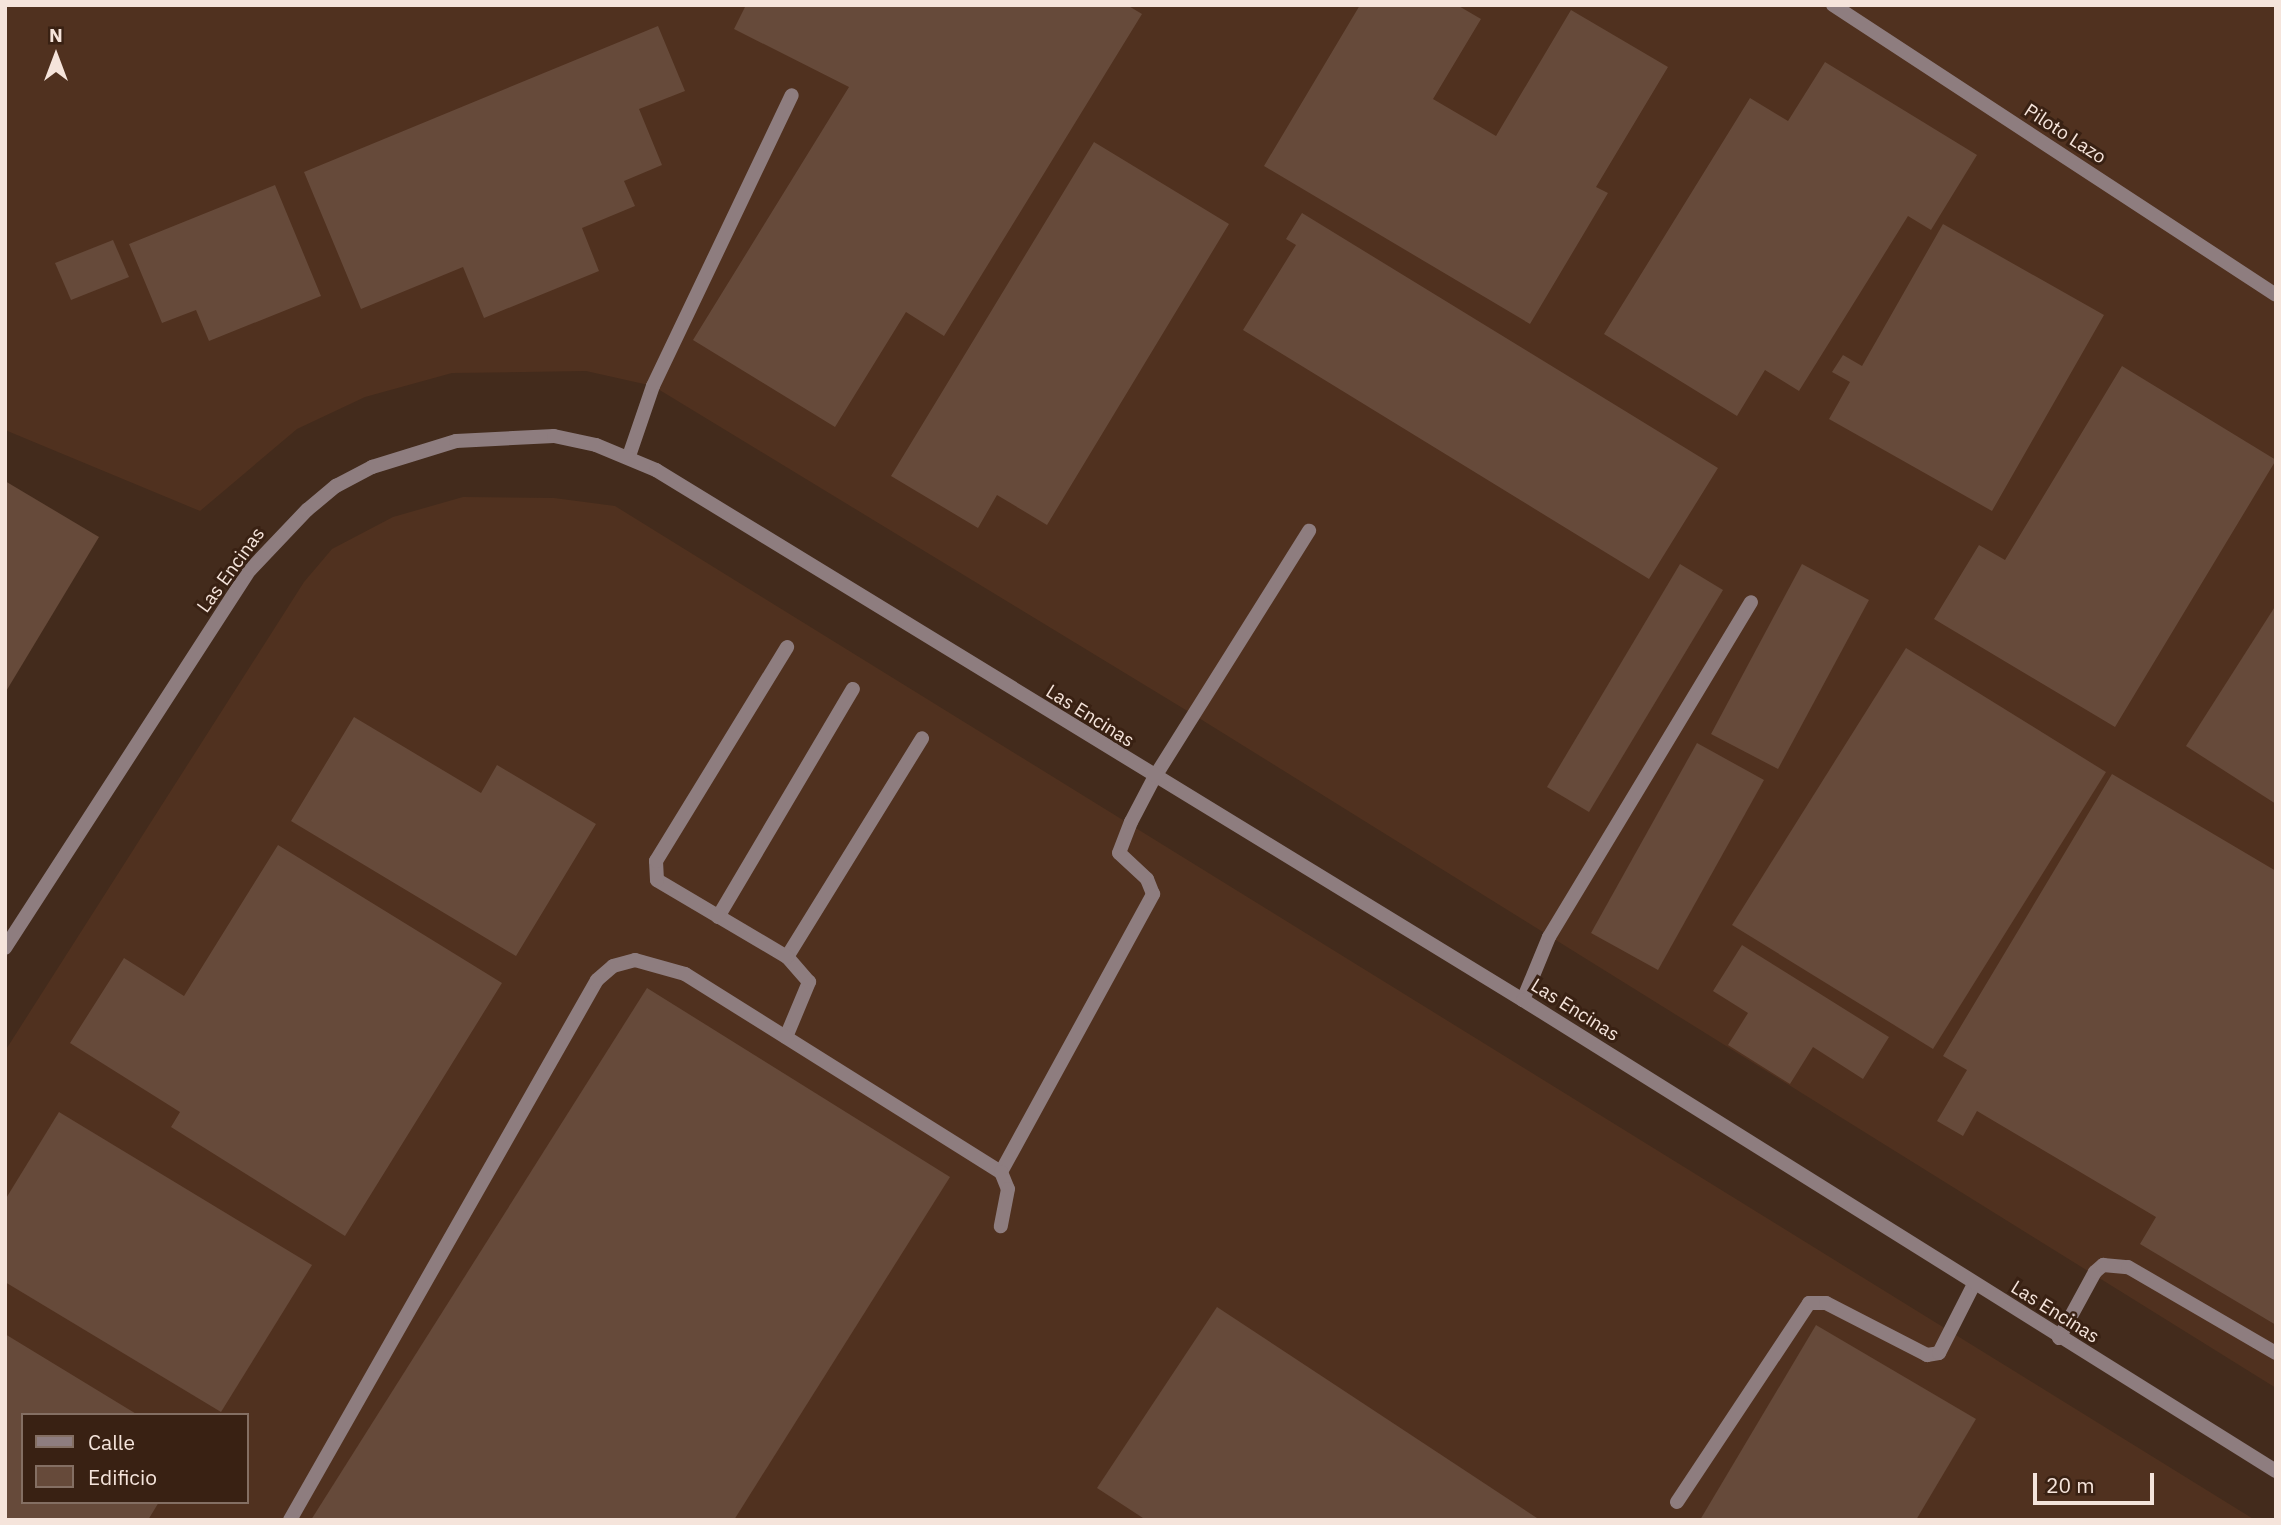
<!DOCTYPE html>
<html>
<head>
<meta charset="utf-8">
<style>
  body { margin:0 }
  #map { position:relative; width:2281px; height:1525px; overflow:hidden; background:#432b1c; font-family:"IBM Plex Sans",sans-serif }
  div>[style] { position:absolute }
  .built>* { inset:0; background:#50311f }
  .building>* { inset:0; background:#664a3a }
  .lane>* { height:14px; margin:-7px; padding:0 7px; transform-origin:7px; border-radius:7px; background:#8e7d7f }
  .street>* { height:14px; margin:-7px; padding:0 7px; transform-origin:7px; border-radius:7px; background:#8e7d7f }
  span { translate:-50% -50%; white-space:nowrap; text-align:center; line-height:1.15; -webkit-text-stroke:6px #392113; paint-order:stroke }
  .street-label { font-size:19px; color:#f5e4db }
  .frame { position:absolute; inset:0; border:7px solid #f5e4db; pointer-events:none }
  .legend { position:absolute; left:21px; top:1413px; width:228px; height:91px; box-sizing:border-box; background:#392113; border:2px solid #846f63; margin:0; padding:9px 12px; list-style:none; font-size:21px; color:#f5e4db }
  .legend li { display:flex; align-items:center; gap:14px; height:35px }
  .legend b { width:35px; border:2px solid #846f63 }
  .north { position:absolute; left:21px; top:21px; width:70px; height:70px; -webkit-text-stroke:5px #392113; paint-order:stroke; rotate:0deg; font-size:19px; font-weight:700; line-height:28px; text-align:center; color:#f5e4db }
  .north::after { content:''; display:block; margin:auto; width:24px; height:32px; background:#f5e4db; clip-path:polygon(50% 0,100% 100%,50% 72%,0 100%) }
  .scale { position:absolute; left:2033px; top:1473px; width:121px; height:32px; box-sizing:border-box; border:4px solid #f5e4db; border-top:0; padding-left:9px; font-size:21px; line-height:24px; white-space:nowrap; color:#f5e4db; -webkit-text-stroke:5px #392113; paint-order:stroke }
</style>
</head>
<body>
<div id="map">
  <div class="built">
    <div style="clip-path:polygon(5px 5px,2276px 5px,2276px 1388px,1194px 715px,653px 386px,586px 371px,452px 373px,365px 397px,297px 429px,200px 511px,5px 430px)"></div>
    <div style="clip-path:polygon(evenodd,463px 497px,554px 498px,615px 506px,2255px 1520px,5px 1520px,5px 1051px,304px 582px,332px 549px,393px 517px,463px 497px,23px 1415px,247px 1415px,247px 1502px,23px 1502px,23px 1415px)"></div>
  </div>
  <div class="building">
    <div style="clip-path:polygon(746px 5px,1127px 5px,1142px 14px,944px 336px,906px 312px,835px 427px,693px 340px,849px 87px,734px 29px)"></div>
    <div style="clip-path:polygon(1360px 5px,1457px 5px,1481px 19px,1433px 99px,1496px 136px,1571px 10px,1668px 67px,1596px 187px,1608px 193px,1530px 324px,1264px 166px)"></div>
    <div style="clip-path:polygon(658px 26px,685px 91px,639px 109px,662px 165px,624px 181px,635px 206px,582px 228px,599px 271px,484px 318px,463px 267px,361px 309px,304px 172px)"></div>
    <div style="clip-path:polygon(1825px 62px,1977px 155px,1931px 230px,1908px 216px,1799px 391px,1765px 370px,1737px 416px,1604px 334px,1750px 98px,1788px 121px)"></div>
    <div style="clip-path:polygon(1094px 142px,1229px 224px,1047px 525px,997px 495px,978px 528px,891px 476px)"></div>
    <div style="clip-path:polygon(275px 185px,321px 296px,209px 341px,196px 310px,162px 323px,129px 244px)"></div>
    <div style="clip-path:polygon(1302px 213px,1718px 468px,1649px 579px,1243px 330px,1296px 245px,1286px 239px)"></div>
    <div style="clip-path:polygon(1943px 224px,2104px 315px,1992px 511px,1829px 419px,1850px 382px,1832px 372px,1843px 355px,1862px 366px)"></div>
    <div style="clip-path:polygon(113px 240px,129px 277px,71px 300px,55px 263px)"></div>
    <div style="clip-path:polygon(2122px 366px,2276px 460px,2115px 727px,1934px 619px,1979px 545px,2005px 560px)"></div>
    <div style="clip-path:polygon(5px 481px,99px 537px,5px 693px)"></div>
    <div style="clip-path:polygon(1680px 564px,1723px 590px,1589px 812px,1547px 787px)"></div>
    <div style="clip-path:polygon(1802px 564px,1869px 600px,1778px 769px,1711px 734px)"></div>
    <div style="clip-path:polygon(2276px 605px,2276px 804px,2186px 746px)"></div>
    <div style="clip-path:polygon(1906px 648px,2106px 772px,1933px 1049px,1732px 925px)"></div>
    <div style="clip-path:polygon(354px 717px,481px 793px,497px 765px,596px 824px,516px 956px,291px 821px)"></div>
    <div style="clip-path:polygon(1697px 743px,1764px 780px,1658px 970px,1591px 933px)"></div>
    <div style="clip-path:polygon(2112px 774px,2276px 871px,2276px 1325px,2140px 1244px,2156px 1217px,1977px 1111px,1963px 1136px,1937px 1121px,1967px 1070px,1943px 1056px)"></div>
    <div style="clip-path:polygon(278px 845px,502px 983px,345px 1236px,171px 1127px,180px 1112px,70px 1043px,124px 958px,184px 996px)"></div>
    <div style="clip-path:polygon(1742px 945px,1889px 1037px,1863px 1079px,1813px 1047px,1790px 1084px,1728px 1045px,1748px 1013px,1713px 991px)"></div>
    <div style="clip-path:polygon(647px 988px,950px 1177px,734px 1520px,311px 1520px)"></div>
    <div style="clip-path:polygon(59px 1112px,312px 1265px,221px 1412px,5px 1282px,5px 1200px)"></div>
    <div style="clip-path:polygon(1217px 1307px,1540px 1520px,1146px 1520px,1097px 1488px)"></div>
    <div style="clip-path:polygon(1816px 1325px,1976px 1419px,1916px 1520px,1700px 1520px)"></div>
    <div style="clip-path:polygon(5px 1334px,138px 1415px,23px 1415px,23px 1502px,159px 1502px,148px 1520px,5px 1520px)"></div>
  </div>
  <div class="lane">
    <div style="left:629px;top:456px;width:74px;rotate:-71.1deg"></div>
    <div style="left:653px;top:386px;width:322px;rotate:-64.5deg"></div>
    <div style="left:718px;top:917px;width:265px;rotate:-59.4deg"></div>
    <div style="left:787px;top:957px;width:257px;rotate:-58.3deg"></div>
    <div style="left:1523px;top:1000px;width:68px;rotate:-67.6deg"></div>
    <div style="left:1549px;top:937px;width:391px;rotate:-58.9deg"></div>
    <div style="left:786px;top:1037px;width:60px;rotate:-67.3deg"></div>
    <div style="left:809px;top:982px;width:33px;rotate:-131deg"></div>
    <div style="left:787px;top:957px;width:151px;rotate:-149.4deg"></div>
    <div style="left:657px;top:880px;width:19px;rotate:-93deg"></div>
    <div style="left:656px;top:861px;width:251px;rotate:-58.5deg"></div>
    <div style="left:1001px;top:1172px;width:317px;rotate:-61.3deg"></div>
    <div style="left:1153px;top:894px;width:16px;rotate:-112deg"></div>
    <div style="left:1147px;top:879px;width:38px;rotate:-137deg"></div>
    <div style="left:1119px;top:853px;width:33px;rotate:-69deg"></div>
    <div style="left:1131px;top:822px;width:50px;rotate:-62.4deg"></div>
    <div style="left:1154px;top:778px;width:292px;rotate:-57.9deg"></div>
    <div style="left:2059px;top:1338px;width:75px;rotate:-61.4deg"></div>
    <div style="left:2095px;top:1272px;width:11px;rotate:-41deg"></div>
    <div style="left:2103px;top:1265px;width:25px;rotate:5deg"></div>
    <div style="left:2128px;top:1267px;width:171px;rotate:30.2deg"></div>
    <div style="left:1677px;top:1502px;width:239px;rotate:-56.4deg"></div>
    <div style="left:1809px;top:1303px;width:17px"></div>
    <div style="left:1826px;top:1303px;width:114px;rotate:27.2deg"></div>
    <div style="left:1927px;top:1355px;width:12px;rotate:-9deg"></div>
    <div style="left:1939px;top:1353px;width:77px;rotate:-63.1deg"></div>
    <div style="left:290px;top:1520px;width:621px;rotate:-60.38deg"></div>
    <div style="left:597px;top:980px;width:21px;rotate:-41deg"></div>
    <div style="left:613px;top:966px;width:23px;rotate:-15deg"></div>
    <div style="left:635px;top:960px;width:52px;rotate:15.6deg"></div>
    <div style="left:685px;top:974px;width:373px;rotate:32.1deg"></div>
    <div style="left:1001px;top:1172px;width:18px;rotate:68deg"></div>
    <div style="left:1008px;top:1189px;width:38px;rotate:101deg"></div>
  </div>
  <div class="street">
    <div style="left:1833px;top:5px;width:529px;rotate:33.21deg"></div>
    <div style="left:5px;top:948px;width:450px;rotate:-57.1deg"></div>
    <div style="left:250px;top:570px;width:83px;rotate:-46.5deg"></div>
    <div style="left:307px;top:510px;width:38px;rotate:-40deg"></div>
    <div style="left:336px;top:486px;width:41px;rotate:-27.8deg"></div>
    <div style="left:372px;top:467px;width:88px;rotate:-17.2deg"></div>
    <div style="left:456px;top:441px;width:98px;rotate:-2.9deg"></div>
    <div style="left:554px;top:436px;width:43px;rotate:12.1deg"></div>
    <div style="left:596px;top:445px;width:65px;rotate:22.6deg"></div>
    <div style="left:656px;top:470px;width:1016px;rotate:31.44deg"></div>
    <div style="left:1523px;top:1000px;width:888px;rotate:32.03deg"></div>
  </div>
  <div class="street-label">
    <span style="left:2065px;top:134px;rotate:33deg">Piloto Lazo</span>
    <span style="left:231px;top:570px;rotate:-54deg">Las Encinas</span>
    <span style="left:1090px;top:716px;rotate:32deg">Las Encinas</span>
    <span style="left:1575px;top:1010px;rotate:32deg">Las Encinas</span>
    <span style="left:2055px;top:1312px;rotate:32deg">Las Encinas</span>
  </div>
  <div class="frame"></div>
  <ul class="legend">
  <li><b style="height:9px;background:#8e7d7f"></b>Calle</li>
  <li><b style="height:19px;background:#664a3a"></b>Edificio</li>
  </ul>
  <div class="north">N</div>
  <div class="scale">20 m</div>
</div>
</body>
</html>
